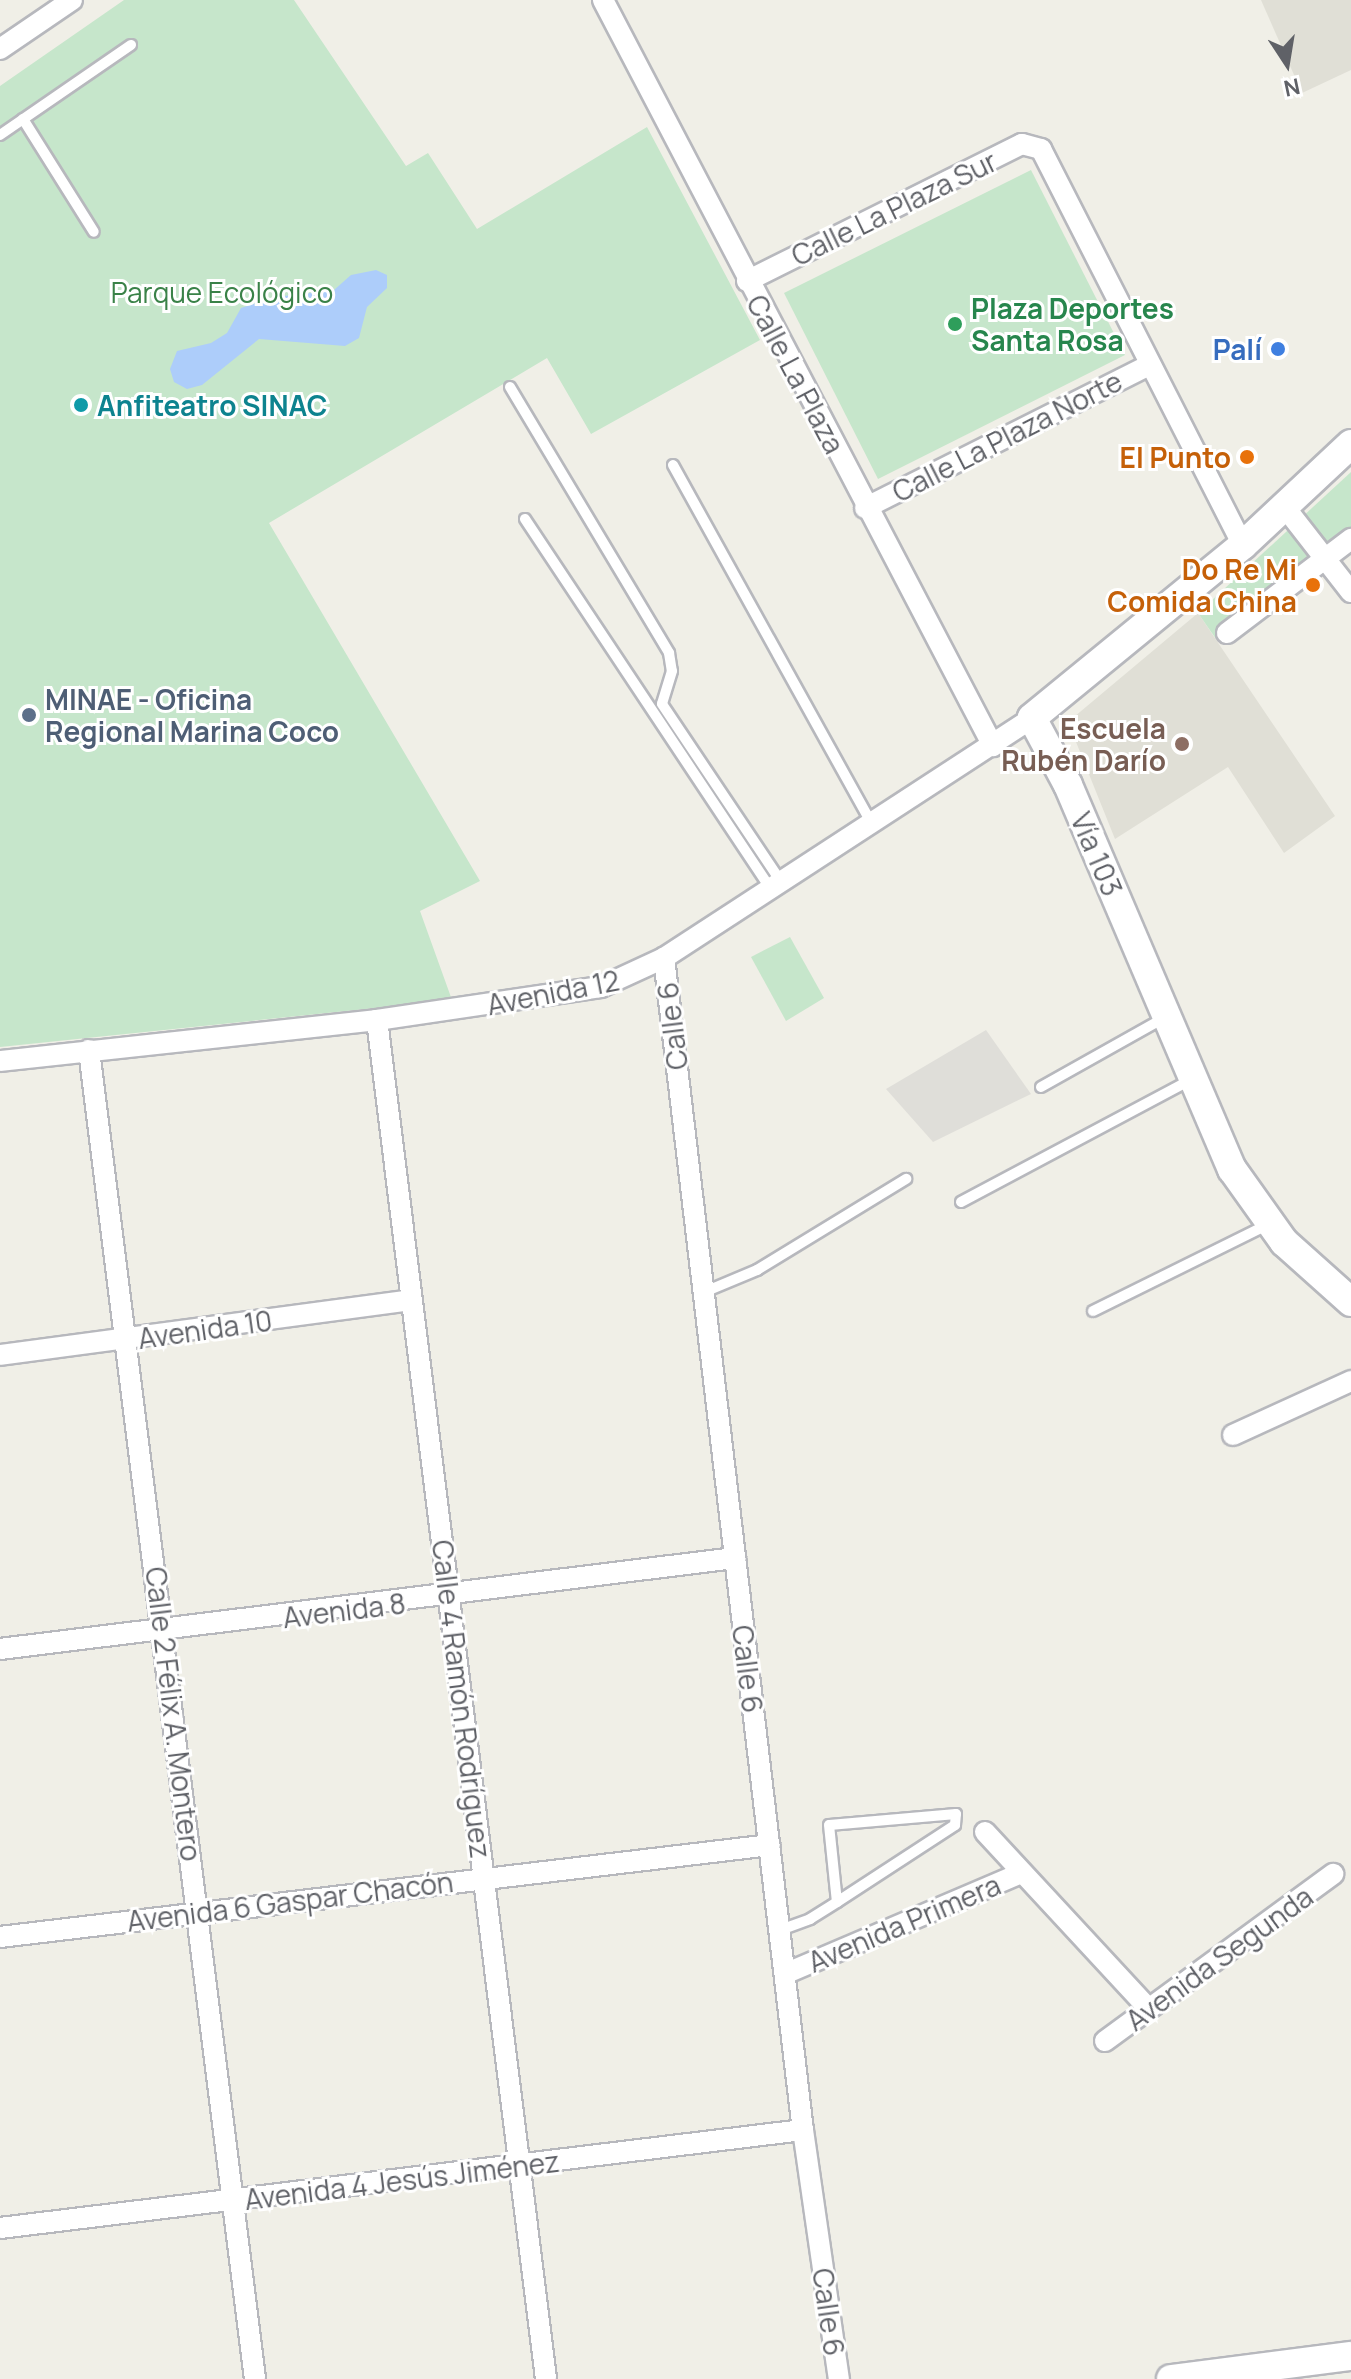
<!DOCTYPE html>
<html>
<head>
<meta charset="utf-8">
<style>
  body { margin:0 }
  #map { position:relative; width:1351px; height:2379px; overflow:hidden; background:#f0efe7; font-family:Manrope,sans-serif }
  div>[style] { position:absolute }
  .industrial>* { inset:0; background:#dfded9 }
  .education>* { inset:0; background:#e0dfd6 }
  .green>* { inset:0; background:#c6e6cb }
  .water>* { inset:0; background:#adcdfa }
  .roads { filter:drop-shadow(2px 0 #b7b8bd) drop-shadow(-2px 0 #b7b8bd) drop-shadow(0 2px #b7b8bd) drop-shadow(0 -2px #b7b8bd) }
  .service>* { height:10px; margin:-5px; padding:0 5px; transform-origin:5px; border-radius:5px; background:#fff }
  .minor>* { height:20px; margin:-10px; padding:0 10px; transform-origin:10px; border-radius:10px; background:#fff }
  .secondary>* { height:28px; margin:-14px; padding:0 14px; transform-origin:14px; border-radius:14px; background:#fff }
  .dots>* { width:22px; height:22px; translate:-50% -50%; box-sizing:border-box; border:4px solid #fff; border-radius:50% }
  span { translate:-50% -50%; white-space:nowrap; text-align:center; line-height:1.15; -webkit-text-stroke:6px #fff; paint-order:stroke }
  .street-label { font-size:28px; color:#5f6167 }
  .park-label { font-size:28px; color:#3a8248 }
  .leisure-label { font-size:28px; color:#27864d; font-weight:700 }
  .left { translate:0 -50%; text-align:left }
  .shop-label { font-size:28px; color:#366cbe; font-weight:700 }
  .right { translate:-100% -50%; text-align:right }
  .culture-label { font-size:28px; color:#0d838f; font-weight:700 }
  .food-label { font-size:28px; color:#c56008; font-weight:700 }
  .service-label { font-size:28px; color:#4e5e75; font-weight:700 }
  .education-label { font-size:28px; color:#785e54; font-weight:700 }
  .north { position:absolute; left:1247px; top:24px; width:80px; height:80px; -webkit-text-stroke:6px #fff; paint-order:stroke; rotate:168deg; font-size:22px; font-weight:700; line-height:32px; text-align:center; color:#5f6167 }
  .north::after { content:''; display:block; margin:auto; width:28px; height:36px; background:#5f6167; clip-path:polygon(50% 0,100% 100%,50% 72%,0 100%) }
</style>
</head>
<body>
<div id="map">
  <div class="industrial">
    <div style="clip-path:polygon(986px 1030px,1031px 1094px,933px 1142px,886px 1089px)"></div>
  </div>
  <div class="education">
    <div style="clip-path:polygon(1261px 0,1351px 0,1351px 70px,1302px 93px)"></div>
    <div style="clip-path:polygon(1198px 613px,1335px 816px,1284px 853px,1228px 767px,1115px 839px,1068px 722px)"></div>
  </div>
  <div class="green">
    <div style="clip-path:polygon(124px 0,294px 0,406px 166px,428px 153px,477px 229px,647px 127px,760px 340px,591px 434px,547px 358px,269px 523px,480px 881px,420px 911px,452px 1000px,0 1047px,0 86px)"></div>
    <div style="clip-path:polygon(1031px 170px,1125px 355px,878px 479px,784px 293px)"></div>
    <div style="clip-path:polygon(1351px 472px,1351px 532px,1216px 639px,1198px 613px)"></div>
    <div style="clip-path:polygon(790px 937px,824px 998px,786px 1021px,751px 957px)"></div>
  </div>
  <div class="water">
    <div style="clip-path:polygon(376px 270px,387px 275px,387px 288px,367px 307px,359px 338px,345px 346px,259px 339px,202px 385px,187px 389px,174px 382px,170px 369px,177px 351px,211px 343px,227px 333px,241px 308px,276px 297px,334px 290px,351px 275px)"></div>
  </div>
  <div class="roads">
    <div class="service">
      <div style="left:23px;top:119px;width:133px;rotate:57.9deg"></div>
      <div style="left:0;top:135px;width:159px;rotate:-34.5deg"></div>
      <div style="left:510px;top:387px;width:310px;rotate:59.1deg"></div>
      <div style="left:669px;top:653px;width:18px;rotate:81deg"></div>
      <div style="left:672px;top:671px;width:34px;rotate:107deg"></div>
      <div style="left:662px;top:704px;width:214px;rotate:56.2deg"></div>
      <div style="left:673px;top:465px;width:410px;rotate:61deg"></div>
      <div style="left:525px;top:519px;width:444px;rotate:56.4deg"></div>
      <div style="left:1041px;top:1087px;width:141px;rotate:-29.3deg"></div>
      <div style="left:961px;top:1202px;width:259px;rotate:-28deg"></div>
      <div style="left:702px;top:1293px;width:60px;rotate:-22.7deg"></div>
      <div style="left:757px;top:1270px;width:175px;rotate:-31.4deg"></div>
      <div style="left:1093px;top:1311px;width:194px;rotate:-26.3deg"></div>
      <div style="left:783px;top:1929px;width:29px;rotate:-20deg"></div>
      <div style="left:810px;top:1919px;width:32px;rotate:-32deg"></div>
      <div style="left:837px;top:1902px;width:141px;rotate:-33.1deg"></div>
      <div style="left:955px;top:1825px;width:11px;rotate:-85deg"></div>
      <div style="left:956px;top:1814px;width:127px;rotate:175deg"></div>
      <div style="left:829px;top:1825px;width:77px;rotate:84.1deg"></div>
    </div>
    <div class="minor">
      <div style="left:603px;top:0;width:842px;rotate:62.4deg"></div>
      <div style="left:0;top:49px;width:87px;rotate:-34.2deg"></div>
      <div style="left:747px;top:281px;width:307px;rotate:-26.5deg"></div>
      <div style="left:1022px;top:144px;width:20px;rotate:15deg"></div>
      <div style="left:1041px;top:149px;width:445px;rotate:63deg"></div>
      <div style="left:1284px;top:506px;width:109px;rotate:52.1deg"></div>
      <div style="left:865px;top:508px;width:318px;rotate:-26.7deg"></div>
      <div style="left:1227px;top:633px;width:156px;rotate:-37.2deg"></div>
      <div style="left:664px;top:958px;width:1180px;rotate:83.24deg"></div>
      <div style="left:803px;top:2130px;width:252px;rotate:81.8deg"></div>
      <div style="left:377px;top:1020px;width:1369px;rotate:82.91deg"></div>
      <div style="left:89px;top:1050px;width:1339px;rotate:82.88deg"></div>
      <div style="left:0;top:1061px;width:379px;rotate:-6.2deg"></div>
      <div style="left:377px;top:1020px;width:226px;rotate:-8.4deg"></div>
      <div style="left:601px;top:987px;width:69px;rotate:-24.7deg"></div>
      <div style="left:664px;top:958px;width:439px;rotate:-33.1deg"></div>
      <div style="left:0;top:1355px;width:414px;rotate:-7.6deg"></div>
      <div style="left:1233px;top:1435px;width:130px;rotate:-24.6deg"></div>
      <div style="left:0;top:1649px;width:741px;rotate:-7.06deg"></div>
      <div style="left:985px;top:1832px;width:241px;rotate:47.2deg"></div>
      <div style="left:0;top:1937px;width:775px;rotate:-6.81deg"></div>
      <div style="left:787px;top:1973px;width:254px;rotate:-23.1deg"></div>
      <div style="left:1105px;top:2041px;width:283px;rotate:-36.2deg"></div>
      <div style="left:0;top:2228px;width:809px;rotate:-6.96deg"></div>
    </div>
    <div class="secondary">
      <div style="left:1351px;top:444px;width:148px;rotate:136.9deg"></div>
      <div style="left:1243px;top:545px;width:273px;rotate:140.7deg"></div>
      <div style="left:1032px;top:718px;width:76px;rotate:61.8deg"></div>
      <div style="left:1068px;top:785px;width:418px;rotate:66.9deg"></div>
      <div style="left:1232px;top:1169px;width:90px;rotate:54.5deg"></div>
      <div style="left:1284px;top:1242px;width:90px;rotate:41.8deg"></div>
      <div style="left:1171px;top:2379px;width:181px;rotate:-7.3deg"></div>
    </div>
  </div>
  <div class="dots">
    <div style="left:955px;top:324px;background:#2e9e5b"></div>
    <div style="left:1278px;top:349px;background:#3f7fe0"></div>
    <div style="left:81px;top:405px;background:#0f9aa8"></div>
    <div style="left:1247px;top:457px;background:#e8710a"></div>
    <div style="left:1313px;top:585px;background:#e8710a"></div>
    <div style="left:29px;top:715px;background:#5c6f8a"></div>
    <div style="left:1182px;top:744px;background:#8d6e63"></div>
  </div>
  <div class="street-label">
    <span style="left:894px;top:208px;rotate:-26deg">Calle La Plaza Sur</span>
    <span style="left:796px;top:374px;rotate:62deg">Calle La Plaza</span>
    <span style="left:1007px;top:436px;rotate:-27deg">Calle La Plaza Norte</span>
    <span style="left:1097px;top:854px;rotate:67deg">Vía 103</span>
    <span style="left:553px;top:992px;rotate:-11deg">Avenida 12</span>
    <span style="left:672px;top:1026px;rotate:-97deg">Calle 6</span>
    <span style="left:205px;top:1329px;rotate:-8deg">Avenida 10</span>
    <span style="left:344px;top:1610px;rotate:-7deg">Avenida 8</span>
    <span style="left:748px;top:1669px;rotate:83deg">Calle 6</span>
    <span style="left:462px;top:1699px;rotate:83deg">Calle 4 Ramón Rodríguez</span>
    <span style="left:174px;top:1714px;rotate:83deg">Calle 2 Félix A. Montero</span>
    <span style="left:290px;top:1901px;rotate:-7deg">Avenida 6 Gaspar Chacón</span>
    <span style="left:904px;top:1923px;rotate:-23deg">Avenida Primera</span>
    <span style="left:1219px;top:1958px;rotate:-36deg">Avenida Segunda</span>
    <span style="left:402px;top:2180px;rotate:-7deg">Avenida 4 Jesús Jiménez</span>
    <span style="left:829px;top:2312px;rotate:82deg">Calle 6</span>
  </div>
  <div class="park-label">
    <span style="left:222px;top:292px">Parque Ecológico</span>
  </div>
  <div class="leisure-label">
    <span class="left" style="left:971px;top:324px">Plaza Deportes<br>Santa Rosa</span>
  </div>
  <div class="shop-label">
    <span class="right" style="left:1262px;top:349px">Palí</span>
  </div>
  <div class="culture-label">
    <span class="left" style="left:97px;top:405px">Anfiteatro SINAC</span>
  </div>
  <div class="food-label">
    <span class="right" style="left:1231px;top:457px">El Punto</span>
    <span class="right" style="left:1297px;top:585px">Do Re Mi<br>Comida China</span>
  </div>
  <div class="service-label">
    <span class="left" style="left:45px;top:715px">MINAE - Oficina<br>Regional Marina Coco</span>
  </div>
  <div class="education-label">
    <span class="right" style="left:1166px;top:744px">Escuela<br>Rubén Darío</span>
  </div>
  <div class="north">N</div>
</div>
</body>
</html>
